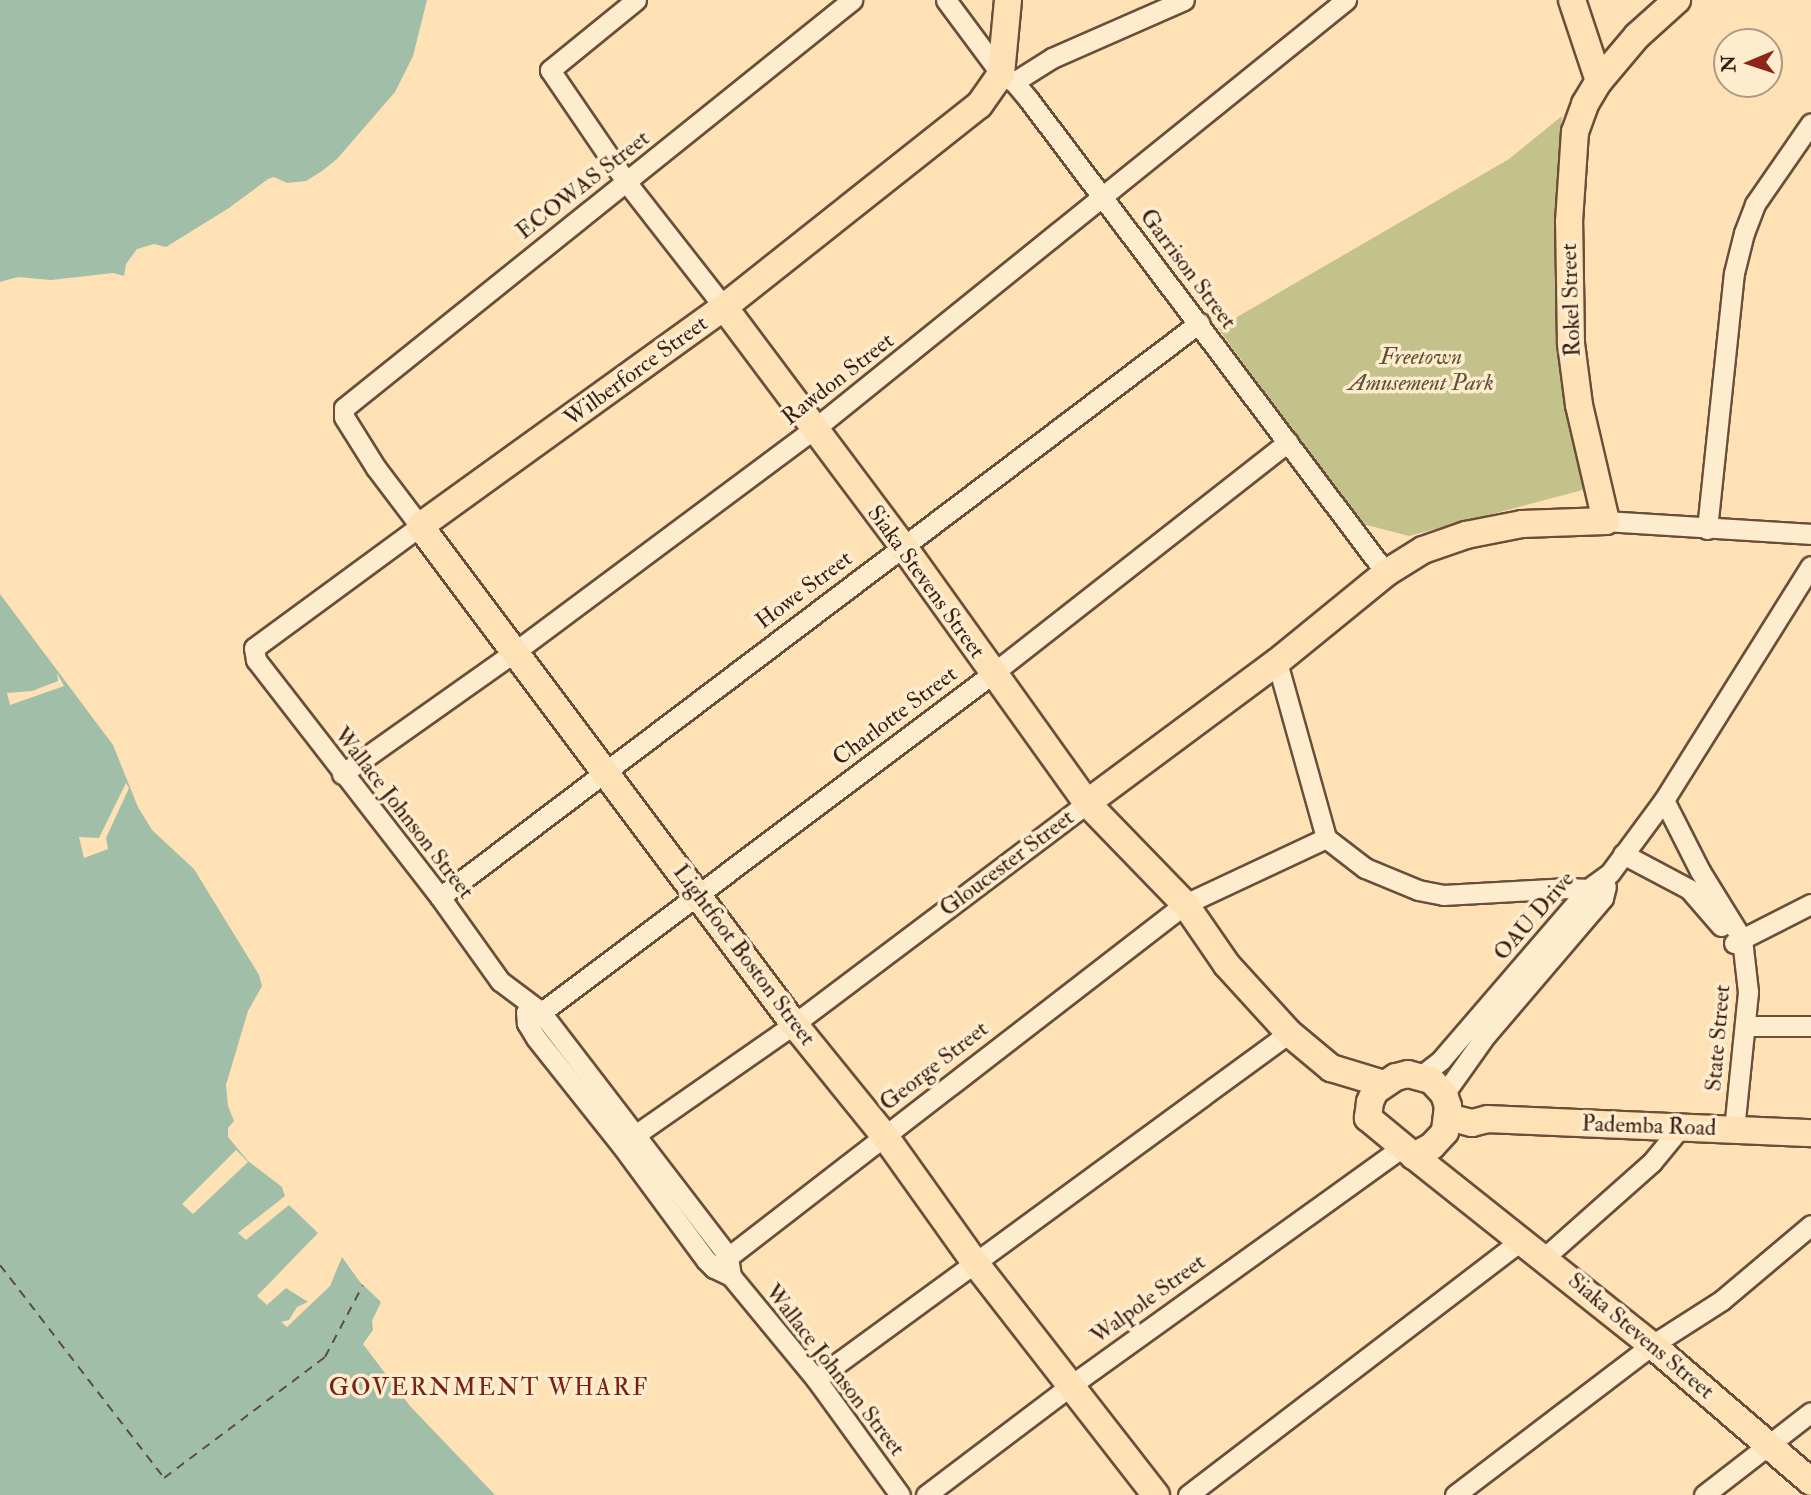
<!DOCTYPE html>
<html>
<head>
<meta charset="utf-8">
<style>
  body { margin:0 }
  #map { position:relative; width:1811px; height:1495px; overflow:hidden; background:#fee2b5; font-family:"IM FELL Double Pica",serif }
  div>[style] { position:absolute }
  .green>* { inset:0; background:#c4c28b }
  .water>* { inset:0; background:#a1bfa8 }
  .pier>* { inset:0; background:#fee2b5 }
  .ferry>* { height:2px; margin-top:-1px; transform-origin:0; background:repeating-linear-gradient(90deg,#594e3e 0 9px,transparent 0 16px) }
  .roads { filter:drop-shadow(2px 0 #6b4e3a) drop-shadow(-2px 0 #6b4e3a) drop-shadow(0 2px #6b4e3a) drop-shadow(0 -2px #6b4e3a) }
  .minor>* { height:19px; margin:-9.5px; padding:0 9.5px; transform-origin:9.5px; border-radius:9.5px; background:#feeccf }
  .major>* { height:26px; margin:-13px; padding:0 13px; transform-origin:13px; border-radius:13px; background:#fee2b5 }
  span { translate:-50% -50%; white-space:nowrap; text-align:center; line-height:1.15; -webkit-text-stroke:7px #feeccf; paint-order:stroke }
  .street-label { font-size:23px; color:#3a1d11 }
  .park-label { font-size:23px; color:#634f36; font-style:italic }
  .neighbourhood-label { font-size:24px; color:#7a1f14; letter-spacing:2px }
  .north { position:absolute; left:1713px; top:28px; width:70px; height:70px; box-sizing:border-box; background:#feeccf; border:2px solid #b09983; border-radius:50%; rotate:268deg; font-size:19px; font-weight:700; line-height:28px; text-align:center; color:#3a1d11 }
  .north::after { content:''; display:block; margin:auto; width:24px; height:32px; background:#8f2418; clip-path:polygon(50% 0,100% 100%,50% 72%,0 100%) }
</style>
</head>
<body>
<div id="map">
  <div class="green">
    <div style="clip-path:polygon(1562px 116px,1556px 225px,1556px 333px,1572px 421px,1594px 487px,1409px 536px,1359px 523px,1218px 328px,1509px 159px)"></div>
  </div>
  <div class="water">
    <div style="clip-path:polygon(0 0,427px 0,413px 56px,395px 92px,337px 159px,322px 171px,306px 181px,287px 183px,274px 177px,268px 179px,229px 208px,166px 247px,154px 244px,137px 249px,126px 264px,124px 276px,113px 273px,51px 280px,18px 277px,0 282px)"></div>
    <div style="clip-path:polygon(0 594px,113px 745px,138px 807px,152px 830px,194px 869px,259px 975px,262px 986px,248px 1011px,226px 1085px,228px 1106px,234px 1121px,228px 1128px,228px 1137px,248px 1161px,282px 1187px,285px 1196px,238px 1233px,246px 1240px,289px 1205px,318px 1233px,257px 1296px,267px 1305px,286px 1288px,308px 1302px,297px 1307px,289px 1320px,281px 1322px,287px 1327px,330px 1286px,342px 1257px,360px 1282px,381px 1302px,372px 1321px,373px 1330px,363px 1344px,410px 1406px,495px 1495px,0 1495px)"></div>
  </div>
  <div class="pier">
    <div style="clip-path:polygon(57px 673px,64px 686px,10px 705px,7px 693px,32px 691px,58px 681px)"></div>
    <div style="clip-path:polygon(126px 783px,129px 788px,106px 838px,108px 849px,84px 858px,79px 837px,99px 838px)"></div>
    <div style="clip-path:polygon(236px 1150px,248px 1162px,193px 1214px,182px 1204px)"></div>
  </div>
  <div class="ferry">
    <div style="left:0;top:1265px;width:269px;rotate:52.4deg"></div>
    <div style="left:164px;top:1478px;width:201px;rotate:-36.9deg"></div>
    <div style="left:325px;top:1357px;width:81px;rotate:-62.2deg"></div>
  </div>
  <div class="roads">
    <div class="minor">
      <div style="left:636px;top:0;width:111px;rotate:140.9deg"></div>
      <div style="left:550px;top:70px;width:137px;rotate:55.7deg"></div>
      <div style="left:627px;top:183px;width:157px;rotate:52deg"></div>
      <div style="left:946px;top:0;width:92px;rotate:53.4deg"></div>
      <div style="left:1001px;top:74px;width:15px;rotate:32deg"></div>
      <div style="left:1014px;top:82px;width:23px;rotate:50deg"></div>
      <div style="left:1029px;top:100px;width:593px;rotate:52.96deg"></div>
      <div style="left:1014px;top:82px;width:45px;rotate:-32.3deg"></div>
      <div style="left:1052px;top:58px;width:144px;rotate:-23.7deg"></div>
      <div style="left:1606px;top:521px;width:205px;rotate:3.6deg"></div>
      <div style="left:1707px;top:529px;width:257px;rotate:-84deg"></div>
      <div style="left:1734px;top:273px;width:41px;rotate:-76deg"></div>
      <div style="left:1744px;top:233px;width:31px;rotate:-69deg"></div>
      <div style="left:1755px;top:204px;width:98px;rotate:-55.3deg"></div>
      <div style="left:1277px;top:662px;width:183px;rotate:74.4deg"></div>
      <div style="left:342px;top:774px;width:213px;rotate:-35.3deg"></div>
      <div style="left:516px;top:651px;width:370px;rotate:-36.7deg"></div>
      <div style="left:813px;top:430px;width:685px;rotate:-38.9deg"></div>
      <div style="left:1664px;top:800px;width:80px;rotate:63.1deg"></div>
      <div style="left:1700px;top:871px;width:80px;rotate:58.3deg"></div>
      <div style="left:1742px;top:939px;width:53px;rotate:83.5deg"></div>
      <div style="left:1748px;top:992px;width:139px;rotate:95.8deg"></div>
      <div style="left:1326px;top:838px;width:49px;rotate:37.6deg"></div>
      <div style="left:1365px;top:868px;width:57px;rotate:22.5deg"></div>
      <div style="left:1418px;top:890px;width:25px;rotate:11deg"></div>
      <div style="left:1443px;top:895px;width:126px;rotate:-3.2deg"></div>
      <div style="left:1569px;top:888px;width:19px;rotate:3deg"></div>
      <div style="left:1588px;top:889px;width:17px;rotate:31deg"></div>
      <div style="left:1623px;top:854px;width:75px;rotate:27.9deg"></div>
      <div style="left:1689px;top:889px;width:49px;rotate:49.1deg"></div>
      <div style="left:440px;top:897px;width:952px;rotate:-37.1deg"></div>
      <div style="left:1734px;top:943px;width:86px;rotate:-26.9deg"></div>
      <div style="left:526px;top:1012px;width:11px;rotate:85deg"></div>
      <div style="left:527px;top:1023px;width:17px;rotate:59deg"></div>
      <div style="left:536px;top:1038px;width:138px;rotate:51.5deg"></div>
      <div style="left:622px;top:1146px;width:142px;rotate:53.6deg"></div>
      <div style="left:706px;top:1260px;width:11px;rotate:45deg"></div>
      <div style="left:714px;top:1268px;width:19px;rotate:25deg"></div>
      <div style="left:731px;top:1276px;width:134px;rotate:50.5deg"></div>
      <div style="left:816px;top:1379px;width:143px;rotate:54.1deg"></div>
      <div style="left:527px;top:1023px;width:581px;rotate:-36.89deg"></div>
      <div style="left:992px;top:674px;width:376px;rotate:-38.1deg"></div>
      <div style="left:1745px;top:1026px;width:66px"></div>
      <div style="left:1422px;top:1075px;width:24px;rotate:-38deg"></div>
      <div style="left:1441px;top:1060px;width:225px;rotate:-49.3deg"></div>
      <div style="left:1588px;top:889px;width:27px;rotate:-36deg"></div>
      <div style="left:1610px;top:873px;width:91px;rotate:-53.5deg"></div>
      <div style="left:1664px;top:800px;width:276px;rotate:-57.9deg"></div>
      <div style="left:1444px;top:1094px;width:72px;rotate:-54.6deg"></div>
      <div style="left:1486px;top:1035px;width:180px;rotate:-49.5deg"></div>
      <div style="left:1603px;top:898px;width:12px;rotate:-76deg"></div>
      <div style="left:625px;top:1142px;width:206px;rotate:-34.9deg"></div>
      <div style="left:794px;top:1024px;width:367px;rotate:-37deg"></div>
      <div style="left:1545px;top:1257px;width:143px;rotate:-41.6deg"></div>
      <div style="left:1652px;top:1162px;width:44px;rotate:-50.5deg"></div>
      <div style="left:714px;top:1268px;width:595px;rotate:-37.7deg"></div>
      <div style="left:1185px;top:904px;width:156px;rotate:-25.1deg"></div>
      <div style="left:731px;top:1276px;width:20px;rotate:-99deg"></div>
      <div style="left:728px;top:1256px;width:309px;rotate:-127.5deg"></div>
      <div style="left:540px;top:1011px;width:50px;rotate:-143.1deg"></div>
      <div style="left:500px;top:981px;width:103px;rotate:-125.5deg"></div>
      <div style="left:440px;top:897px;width:300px;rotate:-127.8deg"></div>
      <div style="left:256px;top:660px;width:12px;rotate:-99deg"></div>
      <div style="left:254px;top:648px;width:206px;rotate:-36.3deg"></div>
      <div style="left:420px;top:526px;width:73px;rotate:-127.2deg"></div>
      <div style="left:376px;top:468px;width:60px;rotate:-122.1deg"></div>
      <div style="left:344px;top:417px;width:9px;rotate:-90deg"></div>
      <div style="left:344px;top:408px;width:652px;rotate:-38.77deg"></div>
      <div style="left:816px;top:1379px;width:586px;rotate:-36.19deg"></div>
      <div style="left:926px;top:1495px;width:181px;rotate:-37.1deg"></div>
      <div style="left:1070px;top:1386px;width:409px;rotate:-35.7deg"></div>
      <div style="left:1188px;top:1495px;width:420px;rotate:-37.4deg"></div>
      <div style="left:1455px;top:1495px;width:248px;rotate:-37.3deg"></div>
      <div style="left:1652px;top:1345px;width:83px;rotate:-32.7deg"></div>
      <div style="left:1722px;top:1300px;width:116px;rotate:-40.1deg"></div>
      <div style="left:1704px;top:1495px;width:135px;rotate:-37.8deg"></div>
    </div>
    <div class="major">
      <div style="left:1008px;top:0;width:74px;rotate:95.4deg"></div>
      <div style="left:1001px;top:74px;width:38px;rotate:125deg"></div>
      <div style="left:979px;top:105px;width:325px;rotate:141.6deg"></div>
      <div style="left:724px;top:307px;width:375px;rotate:144.2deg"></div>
      <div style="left:420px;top:526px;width:623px;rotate:53.09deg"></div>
      <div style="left:794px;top:1024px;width:143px;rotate:51deg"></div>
      <div style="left:884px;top:1135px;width:158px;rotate:54.5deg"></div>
      <div style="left:976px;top:1264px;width:293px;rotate:52.1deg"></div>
      <div style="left:1572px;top:0;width:85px;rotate:71.6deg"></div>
      <div style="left:724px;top:307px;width:299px;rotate:53.2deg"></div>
      <div style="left:903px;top:546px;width:316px;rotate:54.4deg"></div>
      <div style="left:1087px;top:803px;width:141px;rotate:45.9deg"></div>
      <div style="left:1185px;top:904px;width:74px;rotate:55.5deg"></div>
      <div style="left:1227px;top:965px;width:92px;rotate:47.6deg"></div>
      <div style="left:1289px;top:1033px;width:55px;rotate:39.8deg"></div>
      <div style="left:1331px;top:1068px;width:55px;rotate:16.8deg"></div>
      <div style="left:1087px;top:803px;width:237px;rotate:-36.6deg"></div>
      <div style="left:1277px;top:662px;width:141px;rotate:-39.2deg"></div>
      <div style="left:1386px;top:573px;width:44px;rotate:-31.9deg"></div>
      <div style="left:1423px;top:550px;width:46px;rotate:-19.2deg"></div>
      <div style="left:1466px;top:535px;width:57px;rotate:-11.1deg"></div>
      <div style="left:1522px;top:524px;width:84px;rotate:-2deg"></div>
      <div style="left:1606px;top:521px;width:119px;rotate:-103.1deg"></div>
      <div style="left:1579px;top:405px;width:63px;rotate:-97.4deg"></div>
      <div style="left:1571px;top:343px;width:121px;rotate:-90.9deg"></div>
      <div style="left:1569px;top:222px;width:90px;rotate:-86.2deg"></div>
      <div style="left:1575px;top:132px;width:30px;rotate:-70deg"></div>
      <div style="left:1585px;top:104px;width:27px;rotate:-59deg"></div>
      <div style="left:1599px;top:81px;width:59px;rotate:-49.8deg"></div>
      <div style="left:1637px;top:36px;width:54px;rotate:-42deg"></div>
      <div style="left:1408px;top:1074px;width:24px;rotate:15deg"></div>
      <div style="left:1431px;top:1080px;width:19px;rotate:47deg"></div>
      <div style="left:1444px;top:1094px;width:13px;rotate:72deg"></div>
      <div style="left:1448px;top:1106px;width:26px;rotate:97deg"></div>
      <div style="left:1445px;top:1132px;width:19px;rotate:133deg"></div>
      <div style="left:1432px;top:1146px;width:21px;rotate:151deg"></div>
      <div style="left:1414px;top:1156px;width:60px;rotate:-140.4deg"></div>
      <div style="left:1368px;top:1118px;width:16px;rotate:-83deg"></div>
      <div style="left:1370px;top:1102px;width:12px;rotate:-66deg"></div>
      <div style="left:1375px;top:1091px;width:25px;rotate:-34deg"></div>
      <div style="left:1396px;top:1077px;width:12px;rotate:-14deg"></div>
      <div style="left:1448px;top:1117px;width:25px;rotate:14deg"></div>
      <div style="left:1472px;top:1123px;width:16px;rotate:-14deg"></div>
      <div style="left:1488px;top:1119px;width:323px;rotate:2.5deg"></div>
      <div style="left:1414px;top:1156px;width:304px;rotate:38.5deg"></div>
      <div style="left:1652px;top:1345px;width:210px;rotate:40.7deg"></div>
    </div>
  </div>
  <div class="street-label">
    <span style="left:583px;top:185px;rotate:-38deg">ECOWAS Street</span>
    <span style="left:1188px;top:269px;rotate:53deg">Garrison Street</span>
    <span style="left:1571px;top:300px;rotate:-92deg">Rokel Street</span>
    <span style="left:636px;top:371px;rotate:-36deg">Wilberforce Street</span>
    <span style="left:838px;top:379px;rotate:-38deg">Rawdon Street</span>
    <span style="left:926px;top:582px;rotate:54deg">Siaka Stevens Street</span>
    <span style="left:804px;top:590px;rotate:-37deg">Howe Street</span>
    <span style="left:895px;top:716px;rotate:-37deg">Charlotte Street</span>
    <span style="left:404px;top:813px;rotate:52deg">Wallace Johnson Street</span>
    <span style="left:1007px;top:863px;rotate:-37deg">Gloucester Street</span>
    <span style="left:1534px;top:916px;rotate:-49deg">OAU Drive</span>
    <span style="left:744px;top:955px;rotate:53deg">Lightfoot Boston Street</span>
    <span style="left:1718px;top:1038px;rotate:-85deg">State Street</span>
    <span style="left:934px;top:1066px;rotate:-38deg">George Street</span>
    <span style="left:1649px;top:1126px;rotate:2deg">Pademba Road</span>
    <span style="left:1148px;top:1299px;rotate:-36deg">Walpole Street</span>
    <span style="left:1641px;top:1336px;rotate:40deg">Siaka Stevens Street</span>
    <span style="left:835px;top:1370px;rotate:52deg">Wallace Johnson Street</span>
  </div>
  <div class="park-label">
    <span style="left:1421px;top:370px">Freetown<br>Amusement Park</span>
  </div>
  <div class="neighbourhood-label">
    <span style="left:489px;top:1388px">GOVERNMENT WHARF</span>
  </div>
  <div class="north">N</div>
</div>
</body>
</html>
